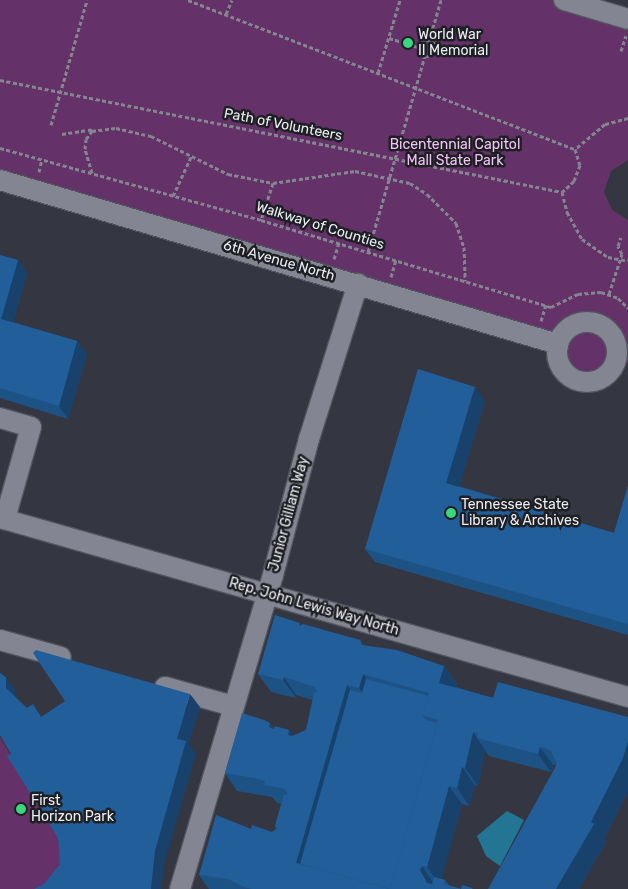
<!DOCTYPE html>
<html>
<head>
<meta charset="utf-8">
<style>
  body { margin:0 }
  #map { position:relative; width:628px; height:889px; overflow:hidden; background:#343741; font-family:Rubik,sans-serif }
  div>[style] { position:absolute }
  .green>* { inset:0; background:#643269 }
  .water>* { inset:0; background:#227694 }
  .path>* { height:3px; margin-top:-1.5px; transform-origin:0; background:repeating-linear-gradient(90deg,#84868f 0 4px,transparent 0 6.5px) }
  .path>.ring { margin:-1.5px; padding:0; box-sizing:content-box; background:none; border:3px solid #84868f; border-radius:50% }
  .roads { filter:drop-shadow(1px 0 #52545d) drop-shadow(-1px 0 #52545d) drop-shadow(0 1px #52545d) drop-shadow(0 -1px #52545d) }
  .minor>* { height:20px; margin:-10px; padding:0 10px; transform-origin:10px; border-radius:10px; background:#838692 }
  .minor>.ring { margin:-10px; padding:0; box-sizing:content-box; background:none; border:20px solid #838692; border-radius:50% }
  .wall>* { inset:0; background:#1d5284 }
  .shaded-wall>* { inset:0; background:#18426c }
  .building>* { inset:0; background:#225f9a }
  .dots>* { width:14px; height:14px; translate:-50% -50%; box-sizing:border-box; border:2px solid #1d1f23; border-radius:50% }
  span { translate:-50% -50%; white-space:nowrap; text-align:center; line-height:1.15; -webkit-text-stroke:5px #1d1f23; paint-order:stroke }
  .poi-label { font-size:14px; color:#ebedf4 }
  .left { translate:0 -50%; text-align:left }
  .street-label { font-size:14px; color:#ebedf4 }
  .park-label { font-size:14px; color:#f2c3f6 }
</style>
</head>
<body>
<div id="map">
  <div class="green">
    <div style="clip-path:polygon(0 0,564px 0,628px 19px,628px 160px,611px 171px,604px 192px,612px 210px,628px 220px,628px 363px,617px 360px,602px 379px,578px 381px,562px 368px,557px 352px,0 180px)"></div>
    <div style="clip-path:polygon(0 737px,66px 849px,63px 889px,0 889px)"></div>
  </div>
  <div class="water">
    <div style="clip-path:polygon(507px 811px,524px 820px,500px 866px,486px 856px,477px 836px)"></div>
  </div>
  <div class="path">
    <div style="left:188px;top:0;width:415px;rotate:21.1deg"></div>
    <div style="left:226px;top:14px;width:15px;rotate:-67deg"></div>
    <div style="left:389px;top:38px;width:31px;rotate:17deg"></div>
    <div class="ring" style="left:419px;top:40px;width:13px;height:13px"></div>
    <div style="left:429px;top:41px;width:43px;rotate:-73.7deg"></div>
    <div style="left:621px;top:51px;width:16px;rotate:-72deg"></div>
    <div style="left:378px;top:73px;width:76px;rotate:-73.2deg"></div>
    <div style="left:0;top:80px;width:573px;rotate:11.27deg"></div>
    <div style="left:628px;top:118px;width:24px;rotate:165deg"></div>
    <div style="left:605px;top:124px;width:39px;rotate:140deg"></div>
    <div style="left:575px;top:149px;width:17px;rotate:73deg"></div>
    <div style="left:580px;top:165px;width:17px;rotate:111deg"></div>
    <div style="left:574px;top:181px;width:16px;rotate:137deg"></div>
    <div style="left:562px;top:192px;width:21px;rotate:76deg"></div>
    <div style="left:567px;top:212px;width:31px;rotate:61deg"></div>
    <div style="left:582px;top:239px;width:32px;rotate:35deg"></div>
    <div style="left:608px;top:257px;width:20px;rotate:11deg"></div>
    <div style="left:51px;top:125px;width:130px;rotate:-73.9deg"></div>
    <div style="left:62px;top:134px;width:31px;rotate:-9deg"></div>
    <div style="left:0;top:148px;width:271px;rotate:15.4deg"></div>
    <div style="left:261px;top:220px;width:303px;rotate:16.7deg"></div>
    <div style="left:551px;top:307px;width:30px;rotate:-26deg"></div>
    <div style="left:578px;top:294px;width:23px;rotate:-5deg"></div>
    <div style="left:601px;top:292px;width:18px;rotate:19deg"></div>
    <div style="left:618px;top:298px;width:14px;rotate:45deg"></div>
    <div style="left:39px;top:172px;width:13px;rotate:-77deg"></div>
    <div style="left:92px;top:173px;width:25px;rotate:-106deg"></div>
    <div style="left:85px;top:149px;width:10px;rotate:-84deg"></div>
    <div style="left:86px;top:139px;width:10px;rotate:-53deg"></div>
    <div style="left:92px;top:131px;width:24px;rotate:-7deg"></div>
    <div style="left:116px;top:128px;width:36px;rotate:13deg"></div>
    <div style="left:151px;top:136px;width:86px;rotate:26.3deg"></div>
    <div style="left:228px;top:174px;width:46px;rotate:11.3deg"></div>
    <div style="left:273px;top:183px;width:39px;rotate:108deg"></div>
    <div style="left:273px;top:183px;width:83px;rotate:-8.3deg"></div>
    <div style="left:355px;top:171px;width:56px;rotate:12.3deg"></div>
    <div style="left:410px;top:183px;width:20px;rotate:33deg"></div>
    <div style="left:427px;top:194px;width:41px;rotate:45deg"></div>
    <div style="left:456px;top:223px;width:25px;rotate:72deg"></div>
    <div style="left:464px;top:247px;width:34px;rotate:88deg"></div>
    <div style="left:173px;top:196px;width:43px;rotate:-65.2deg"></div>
    <div style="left:368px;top:252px;width:204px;rotate:-73.8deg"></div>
    <div style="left:334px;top:259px;width:17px;rotate:-73deg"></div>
    <div style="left:391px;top:277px;width:18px;rotate:-74deg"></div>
    <div style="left:609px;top:294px;width:42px;rotate:-72deg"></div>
    <div style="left:622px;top:254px;width:9px;rotate:-117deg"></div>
    <div style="left:618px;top:246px;width:9px;rotate:-72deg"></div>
    <div style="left:541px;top:321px;width:17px;rotate:-73deg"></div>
  </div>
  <div class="roads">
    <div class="minor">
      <div style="left:564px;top:0;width:67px;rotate:16.5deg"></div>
      <div style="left:0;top:180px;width:582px;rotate:16.38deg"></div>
      <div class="ring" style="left:557px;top:322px;width:40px;height:40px"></div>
      <div style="left:0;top:418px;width:32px;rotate:16deg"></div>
      <div style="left:31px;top:427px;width:96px;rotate:105.8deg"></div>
      <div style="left:0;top:518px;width:653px;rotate:15.91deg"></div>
      <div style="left:0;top:640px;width:63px;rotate:15.6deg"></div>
      <div style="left:165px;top:687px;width:71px;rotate:15.6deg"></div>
      <div style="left:180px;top:889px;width:327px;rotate:-73.5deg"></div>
      <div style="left:273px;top:575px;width:141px;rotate:-75.2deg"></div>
      <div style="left:309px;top:439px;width:163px;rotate:-72.5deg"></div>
    </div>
  </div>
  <div class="wall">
    <div style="clip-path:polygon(0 255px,18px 260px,27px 273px,13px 322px,77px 341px,87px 354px,68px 419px,0 398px)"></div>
    <div style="clip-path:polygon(485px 401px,459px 486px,614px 533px,628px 486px,628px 635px,375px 562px,365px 549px)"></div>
    <div style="clip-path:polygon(301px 625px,360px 640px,363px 645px,444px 666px,457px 684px,456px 687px,493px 698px,628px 717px,628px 791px,604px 839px,606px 842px,579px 889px,556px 765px,553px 765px,551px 772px,489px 756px,485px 750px,478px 786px,475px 785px,469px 806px,462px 804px,441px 879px,445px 880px,449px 885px,461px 889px,472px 888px,473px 889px,209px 889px,199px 875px,251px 829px,272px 832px,276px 829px,275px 826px,281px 804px,277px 803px,272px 797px,237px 791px,225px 773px,274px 729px,289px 730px,293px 736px,306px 730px,313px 700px,296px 695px,296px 698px,271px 692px,258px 674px)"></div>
  </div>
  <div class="shaded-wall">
    <div style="clip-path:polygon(18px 260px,27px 273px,10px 332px,1px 319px)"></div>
    <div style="clip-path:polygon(77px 341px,87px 354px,68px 419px,59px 406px)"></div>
    <div style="clip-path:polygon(475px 387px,485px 401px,456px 496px,446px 483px)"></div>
    <div style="clip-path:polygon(444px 666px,457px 684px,452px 701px,439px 683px)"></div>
    <div style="clip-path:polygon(363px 674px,375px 692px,372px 706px,359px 688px)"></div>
    <div style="clip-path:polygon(6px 677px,15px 690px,15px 701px,6px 688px)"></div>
    <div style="clip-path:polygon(284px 677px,296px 695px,296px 698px,283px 680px)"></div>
    <div style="clip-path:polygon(347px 685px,359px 703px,311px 871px,296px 863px)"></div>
    <div style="clip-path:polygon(190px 694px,200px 707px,189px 744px,196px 754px,164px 864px,161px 889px,151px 889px,155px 851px,177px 739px)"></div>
    <div style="clip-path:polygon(270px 723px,283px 741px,269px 727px)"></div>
    <div style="clip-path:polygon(289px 730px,302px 748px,288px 735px)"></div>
    <div style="clip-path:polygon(473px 732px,485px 750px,478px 786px,465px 768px)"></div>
    <div style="clip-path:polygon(628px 741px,628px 791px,604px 839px,606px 842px,579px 889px,556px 889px)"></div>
    <div style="clip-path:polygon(540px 747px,553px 765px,551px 772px,538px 754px)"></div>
    <div style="clip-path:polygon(462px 767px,475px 785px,469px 806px,457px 788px)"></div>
    <div style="clip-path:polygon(449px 786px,462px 804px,440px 885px,427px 867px)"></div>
    <div style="clip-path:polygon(422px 866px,434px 884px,433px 888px,427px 883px,420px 870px)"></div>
  </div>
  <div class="building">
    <div style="clip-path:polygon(0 255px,18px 260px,1px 319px,77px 341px,59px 406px,0 388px)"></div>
    <div style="clip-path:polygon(418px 369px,475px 387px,446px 483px,614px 533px,628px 486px,628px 624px,365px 549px)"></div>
    <div style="clip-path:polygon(275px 615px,300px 623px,299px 626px,303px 624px,360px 640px,362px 645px,397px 650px,444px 666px,439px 683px,493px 698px,498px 682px,628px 717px,628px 741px,623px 758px,591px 822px,594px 824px,556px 889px,488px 889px,557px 764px,551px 751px,545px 748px,540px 747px,538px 754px,477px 738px,478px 733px,473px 732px,465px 768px,462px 767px,457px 788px,449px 786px,427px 867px,422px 866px,420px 870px,427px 883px,432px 884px,434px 877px,445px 880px,444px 884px,461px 889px,462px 885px,472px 888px,472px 889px,390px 889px,438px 720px,422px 715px,429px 693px,363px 674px,359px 688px,347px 685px,296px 863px,389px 889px,252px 889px,244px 887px,228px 879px,199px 875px,216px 815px,251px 829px,252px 825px,272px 832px,278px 828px,275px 826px,284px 795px,288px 794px,285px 789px,264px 785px,265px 781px,254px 778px,225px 773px,242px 713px,264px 720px,270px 723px,269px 727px,274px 729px,275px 726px,289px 730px,288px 735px,292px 736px,306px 730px,314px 693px,317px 692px,315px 687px,284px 677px,283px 680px,258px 674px)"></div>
    <div style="clip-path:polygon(36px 650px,190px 694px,177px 739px,186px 741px,155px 851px,151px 889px,34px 889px,44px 884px,60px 864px,58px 838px,7px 756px,11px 754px,0 735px,0 673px,6px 677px,6px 688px,27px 708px,33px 704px,41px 717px,65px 701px,33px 653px)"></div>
    <div style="clip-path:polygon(366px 679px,428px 696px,422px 715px,426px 720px,437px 723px,390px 889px,300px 864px,350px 690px,362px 693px)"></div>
  </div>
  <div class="dots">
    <div style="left:408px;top:43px;background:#3bd77e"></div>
    <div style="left:451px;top:513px;background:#3bd77e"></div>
    <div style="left:21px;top:809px;background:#3bd77e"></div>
  </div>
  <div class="poi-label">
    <span class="left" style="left:418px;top:43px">World War<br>II Memorial</span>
    <span class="left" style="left:461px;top:513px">Tennessee State<br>Library &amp; Archives</span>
    <span class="left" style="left:31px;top:809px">First<br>Horizon Park</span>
  </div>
  <div class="street-label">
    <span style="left:283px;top:125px;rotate:11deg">Path of Volunteers</span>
    <span style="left:320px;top:226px;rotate:17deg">Walkway of Counties</span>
    <span style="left:279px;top:261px;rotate:16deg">6th Avenue North</span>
    <span style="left:289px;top:514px;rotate:-75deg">Junior Gilliam Way</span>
    <span style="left:314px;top:607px;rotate:16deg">Rep. John Lewis Way North</span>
  </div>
  <div class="park-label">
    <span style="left:455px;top:153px">Bicentennial Capitol<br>Mall State Park</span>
  </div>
</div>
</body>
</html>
